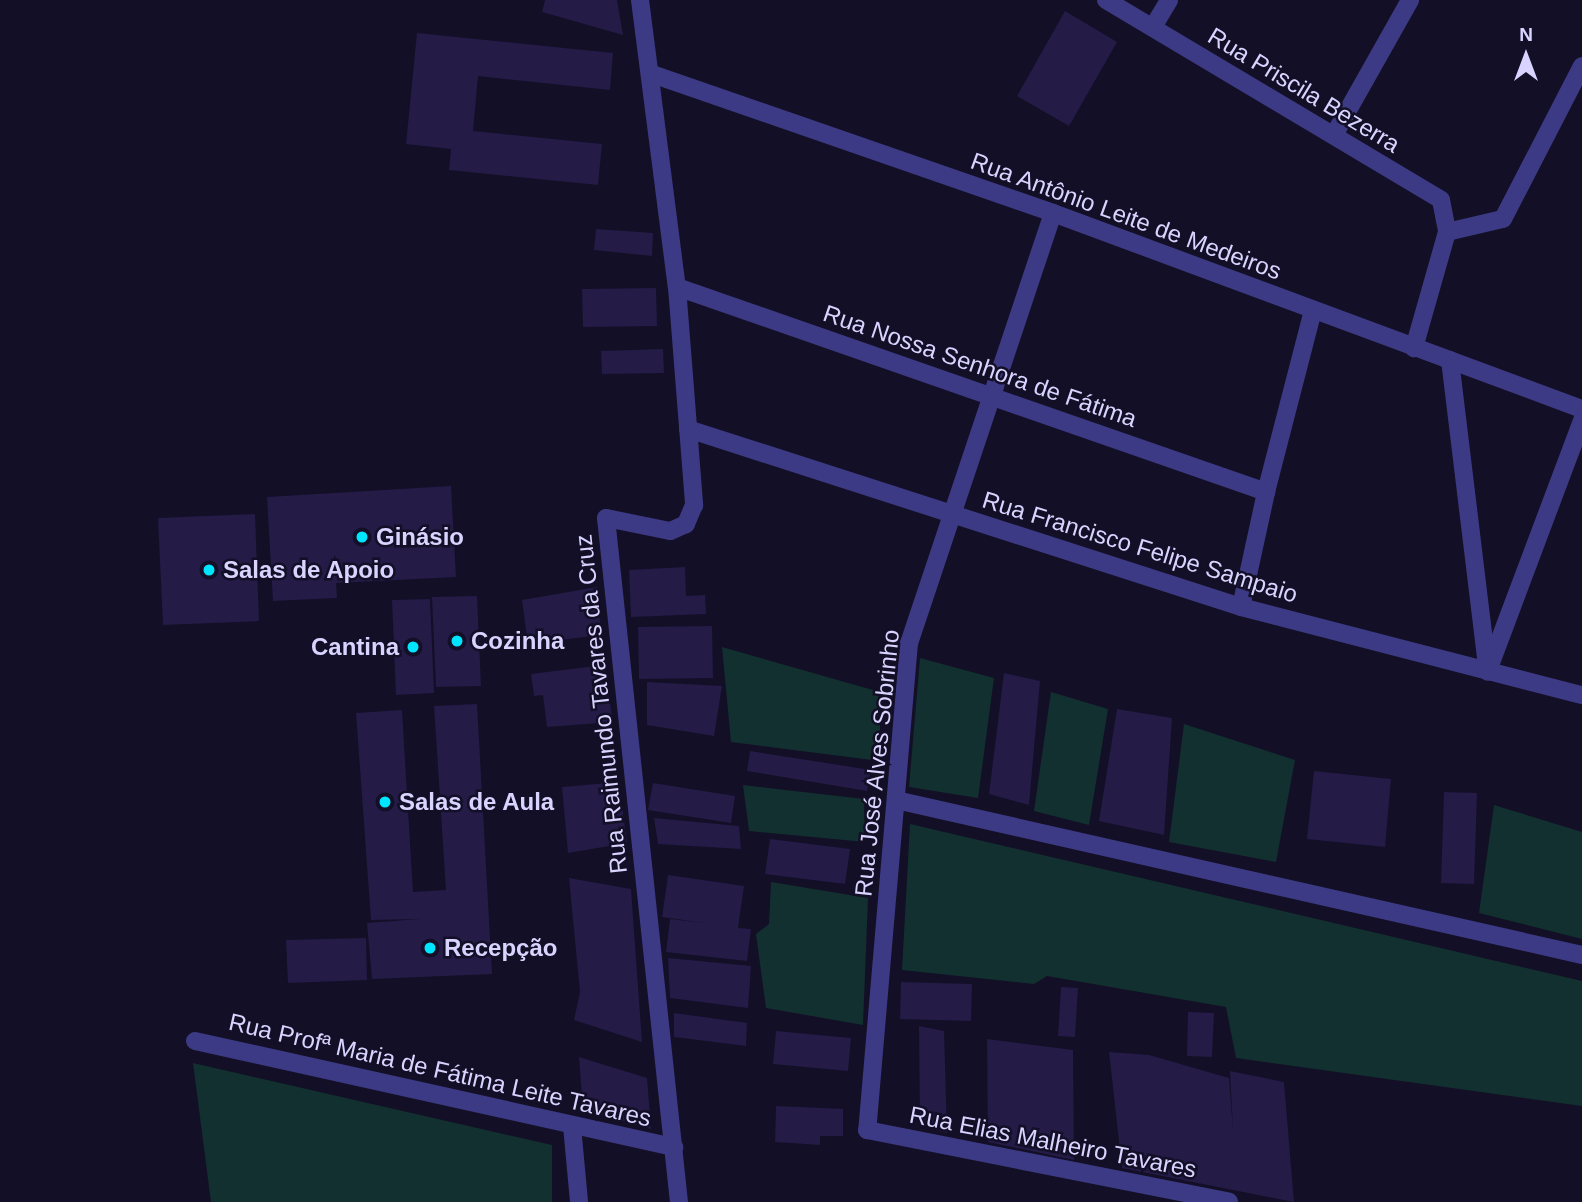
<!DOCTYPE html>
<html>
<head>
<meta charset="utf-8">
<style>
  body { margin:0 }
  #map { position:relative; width:1582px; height:1202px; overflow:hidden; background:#130f26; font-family:Arial,sans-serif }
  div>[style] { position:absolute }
  .green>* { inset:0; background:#12302f }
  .building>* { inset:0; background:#241b47 }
  .minor>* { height:18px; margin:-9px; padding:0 9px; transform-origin:9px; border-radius:9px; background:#3d3a85 }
  .dots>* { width:19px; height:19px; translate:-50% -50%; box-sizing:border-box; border:4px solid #130f26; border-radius:50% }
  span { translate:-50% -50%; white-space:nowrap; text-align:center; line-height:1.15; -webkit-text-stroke:5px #130f26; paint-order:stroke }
  .street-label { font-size:24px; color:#d9d4ff }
  .poi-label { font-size:24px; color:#d9d4ff; font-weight:700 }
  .left { translate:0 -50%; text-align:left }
  .right { translate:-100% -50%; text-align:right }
  .north { position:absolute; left:1491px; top:21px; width:70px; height:70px; -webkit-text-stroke:5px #130f26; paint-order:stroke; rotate:0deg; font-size:19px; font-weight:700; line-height:28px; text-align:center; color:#d9d4ff }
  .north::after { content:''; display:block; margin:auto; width:24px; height:32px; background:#d9d4ff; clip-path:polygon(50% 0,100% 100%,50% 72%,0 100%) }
</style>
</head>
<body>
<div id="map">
  <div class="green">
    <div style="clip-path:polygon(722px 647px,880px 692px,880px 761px,731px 742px)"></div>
    <div style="clip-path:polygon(920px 658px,994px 678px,978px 798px,909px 787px)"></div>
    <div style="clip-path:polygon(1051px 692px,1108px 709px,1089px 825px,1034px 811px)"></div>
    <div style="clip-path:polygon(1184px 724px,1295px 760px,1276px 862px,1169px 842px)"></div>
    <div style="clip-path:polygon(743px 785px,864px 799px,865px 842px,749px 831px)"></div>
    <div style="clip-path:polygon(1494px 805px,1582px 832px,1582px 939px,1479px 913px)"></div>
    <div style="clip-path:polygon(910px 824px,1582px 981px,1582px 1106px,1236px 1058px,1226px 1007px,1047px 976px,1034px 984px,902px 970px)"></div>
    <div style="clip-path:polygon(771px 882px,868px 898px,863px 1025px,766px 1008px,756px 934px,769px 924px)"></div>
    <div style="clip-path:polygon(193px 1063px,552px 1145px,552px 1202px,211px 1202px)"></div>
  </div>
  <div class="building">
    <div style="clip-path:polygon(545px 0,617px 0,623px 35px,542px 12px)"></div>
    <div style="clip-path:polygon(1065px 11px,1117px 42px,1069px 126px,1017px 96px)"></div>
    <div style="clip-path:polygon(417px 33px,613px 53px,610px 90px,478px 76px,473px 131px,602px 144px,598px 185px,449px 170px,451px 149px,406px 144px)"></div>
    <div style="clip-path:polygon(596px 229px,653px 233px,652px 256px,594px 250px)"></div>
    <div style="clip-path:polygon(656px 288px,657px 326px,583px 327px,582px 289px)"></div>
    <div style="clip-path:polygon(663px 349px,664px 373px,602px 374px,601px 351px)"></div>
    <div style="clip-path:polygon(451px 486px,456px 577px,336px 583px,337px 598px,273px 601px,267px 497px)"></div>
    <div style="clip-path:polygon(255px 514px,259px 621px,163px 625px,158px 518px)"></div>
    <div style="clip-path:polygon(685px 567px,686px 596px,705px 595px,706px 614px,631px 617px,629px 570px)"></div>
    <div style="clip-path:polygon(597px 587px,601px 635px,528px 644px,522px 600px)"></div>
    <div style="clip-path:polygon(477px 596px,481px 686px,436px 687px,432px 597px)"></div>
    <div style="clip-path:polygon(430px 599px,434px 693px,396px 695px,392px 600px)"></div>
    <div style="clip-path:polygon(712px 626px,713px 678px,639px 679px,638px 627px)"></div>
    <div style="clip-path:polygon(604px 665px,613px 722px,547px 727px,543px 695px,534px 696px,531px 674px)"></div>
    <div style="clip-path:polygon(1004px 673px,1040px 681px,1029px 805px,989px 794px)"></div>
    <div style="clip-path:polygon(647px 682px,722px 686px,714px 736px,647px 725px)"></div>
    <div style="clip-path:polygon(477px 704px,492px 974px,372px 979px,367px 923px,420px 919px,371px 920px,356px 713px,402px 710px,413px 892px,446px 890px,434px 706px)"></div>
    <div style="clip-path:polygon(1117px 709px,1172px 718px,1164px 835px,1099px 821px)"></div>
    <div style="clip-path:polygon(750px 751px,871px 770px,867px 791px,747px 771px)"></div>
    <div style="clip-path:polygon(1314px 771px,1391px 779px,1385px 847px,1307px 839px)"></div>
    <div style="clip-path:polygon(619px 782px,627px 843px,568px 853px,562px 787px)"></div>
    <div style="clip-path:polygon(653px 783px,735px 796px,731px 823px,648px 810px)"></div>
    <div style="clip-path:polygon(1444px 792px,1477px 793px,1474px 884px,1441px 883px)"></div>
    <div style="clip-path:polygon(654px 818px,739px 826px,741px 849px,658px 844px)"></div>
    <div style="clip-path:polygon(770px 839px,850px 849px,845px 884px,765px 874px)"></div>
    <div style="clip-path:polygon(668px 875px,744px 886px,738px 928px,751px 929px,747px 961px,666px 952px,670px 919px,705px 923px,662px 917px)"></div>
    <div style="clip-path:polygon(569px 878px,631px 889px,642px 1042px,574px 1020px,580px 992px)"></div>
    <div style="clip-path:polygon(366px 938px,367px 980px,288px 983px,286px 940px)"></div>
    <div style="clip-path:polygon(668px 958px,751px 966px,748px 1008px,670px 998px)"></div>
    <div style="clip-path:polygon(901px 982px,972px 984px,971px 1021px,900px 1019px)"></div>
    <div style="clip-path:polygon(1061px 987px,1078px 988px,1075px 1037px,1058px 1036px)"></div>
    <div style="clip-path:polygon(1188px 1012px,1214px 1013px,1212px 1057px,1187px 1056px)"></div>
    <div style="clip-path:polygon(674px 1013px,747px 1023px,746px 1046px,674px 1037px)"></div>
    <div style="clip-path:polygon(919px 1026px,944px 1031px,947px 1133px,920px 1126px)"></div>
    <div style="clip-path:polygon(776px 1031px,851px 1038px,848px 1071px,773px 1064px)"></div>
    <div style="clip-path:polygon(987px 1039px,1073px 1050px,1074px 1160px,988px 1142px)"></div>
    <div style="clip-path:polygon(1109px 1052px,1149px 1055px,1229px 1078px,1233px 1130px,1230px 1071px,1284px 1082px,1294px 1202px,1122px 1168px)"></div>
    <div style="clip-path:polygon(579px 1057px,647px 1078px,651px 1129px,583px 1110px)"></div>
    <div style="clip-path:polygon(776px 1106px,843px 1109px,843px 1136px,820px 1136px,820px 1145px,775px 1142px)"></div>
  </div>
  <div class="minor">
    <div style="left:640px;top:0;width:289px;rotate:82.7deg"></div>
    <div style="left:677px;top:287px;width:219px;rotate:85.5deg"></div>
    <div style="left:694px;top:505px;width:21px;rotate:113deg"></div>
    <div style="left:686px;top:524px;width:17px;rotate:156deg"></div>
    <div style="left:670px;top:531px;width:65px;rotate:-168.5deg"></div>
    <div style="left:606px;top:518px;width:688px;rotate:83.91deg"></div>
    <div style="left:1106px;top:0;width:390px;rotate:30.8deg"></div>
    <div style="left:1441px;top:200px;width:33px;rotate:79deg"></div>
    <div style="left:1447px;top:232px;width:121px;rotate:105.9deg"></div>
    <div style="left:1153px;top:27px;width:31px;rotate:-59deg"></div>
    <div style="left:652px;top:74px;width:424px;rotate:19.1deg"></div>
    <div style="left:1053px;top:213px;width:564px;rotate:20.33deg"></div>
    <div style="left:1334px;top:135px;width:155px;rotate:-60.6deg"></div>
    <div style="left:1053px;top:213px;width:453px;rotate:108.5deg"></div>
    <div style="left:909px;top:643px;width:489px;rotate:94.9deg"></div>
    <div style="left:867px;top:1130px;width:369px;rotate:11.2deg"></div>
    <div style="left:1447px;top:232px;width:57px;rotate:-13.1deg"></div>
    <div style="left:1503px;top:219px;width:172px;rotate:-62.7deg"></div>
    <div style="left:677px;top:287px;width:624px;rotate:19.19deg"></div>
    <div style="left:1450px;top:360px;width:314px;rotate:83.1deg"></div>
    <div style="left:688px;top:429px;width:581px;rotate:17.84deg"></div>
    <div style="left:1241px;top:607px;width:352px;rotate:14.5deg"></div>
    <div style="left:1241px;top:607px;width:118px;rotate:-77.7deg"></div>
    <div style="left:1266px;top:492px;width:188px;rotate:-75.5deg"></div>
    <div style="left:1489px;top:668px;width:265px;rotate:-69.4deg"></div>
    <div style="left:896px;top:800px;width:703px;rotate:12.73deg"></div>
    <div style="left:195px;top:1041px;width:491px;rotate:12.5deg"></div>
    <div style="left:572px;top:1126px;width:76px;rotate:84.7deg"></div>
  </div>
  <div class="dots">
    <div style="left:362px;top:537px;background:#00e5ff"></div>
    <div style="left:209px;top:570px;background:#00e5ff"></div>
    <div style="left:457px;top:641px;background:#00e5ff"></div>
    <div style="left:413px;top:647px;background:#00e5ff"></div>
    <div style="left:385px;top:802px;background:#00e5ff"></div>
    <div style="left:430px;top:948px;background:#00e5ff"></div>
  </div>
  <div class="street-label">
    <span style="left:1304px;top:90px;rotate:31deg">Rua Priscila Bezerra</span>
    <span style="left:1126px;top:216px;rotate:20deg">Rua Antônio Leite de Medeiros</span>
    <span style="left:980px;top:366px;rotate:19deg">Rua Nossa Senhora de Fátima</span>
    <span style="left:1140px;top:547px;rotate:17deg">Rua Francisco Felipe Sampaio</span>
    <span style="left:601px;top:704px;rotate:-96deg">Rua Raimundo Tavares da Cruz</span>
    <span style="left:877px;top:763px;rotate:-84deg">Rua José Alves Sobrinho</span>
    <span style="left:440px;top:1070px;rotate:13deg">Rua Profª Maria de Fátima Leite Tavares</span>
    <span style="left:1053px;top:1142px;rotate:11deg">Rua Elias Malheiro Tavares</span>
  </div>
  <div class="poi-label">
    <span class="left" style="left:376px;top:537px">Ginásio</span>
    <span class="left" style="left:223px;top:570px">Salas de Apoio</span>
    <span class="left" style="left:471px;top:641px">Cozinha</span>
    <span class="right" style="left:399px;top:647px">Cantina</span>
    <span class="left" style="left:399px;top:802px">Salas de Aula</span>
    <span class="left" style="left:444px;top:948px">Recepção</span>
  </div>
  <div class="north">N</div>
</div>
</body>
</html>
